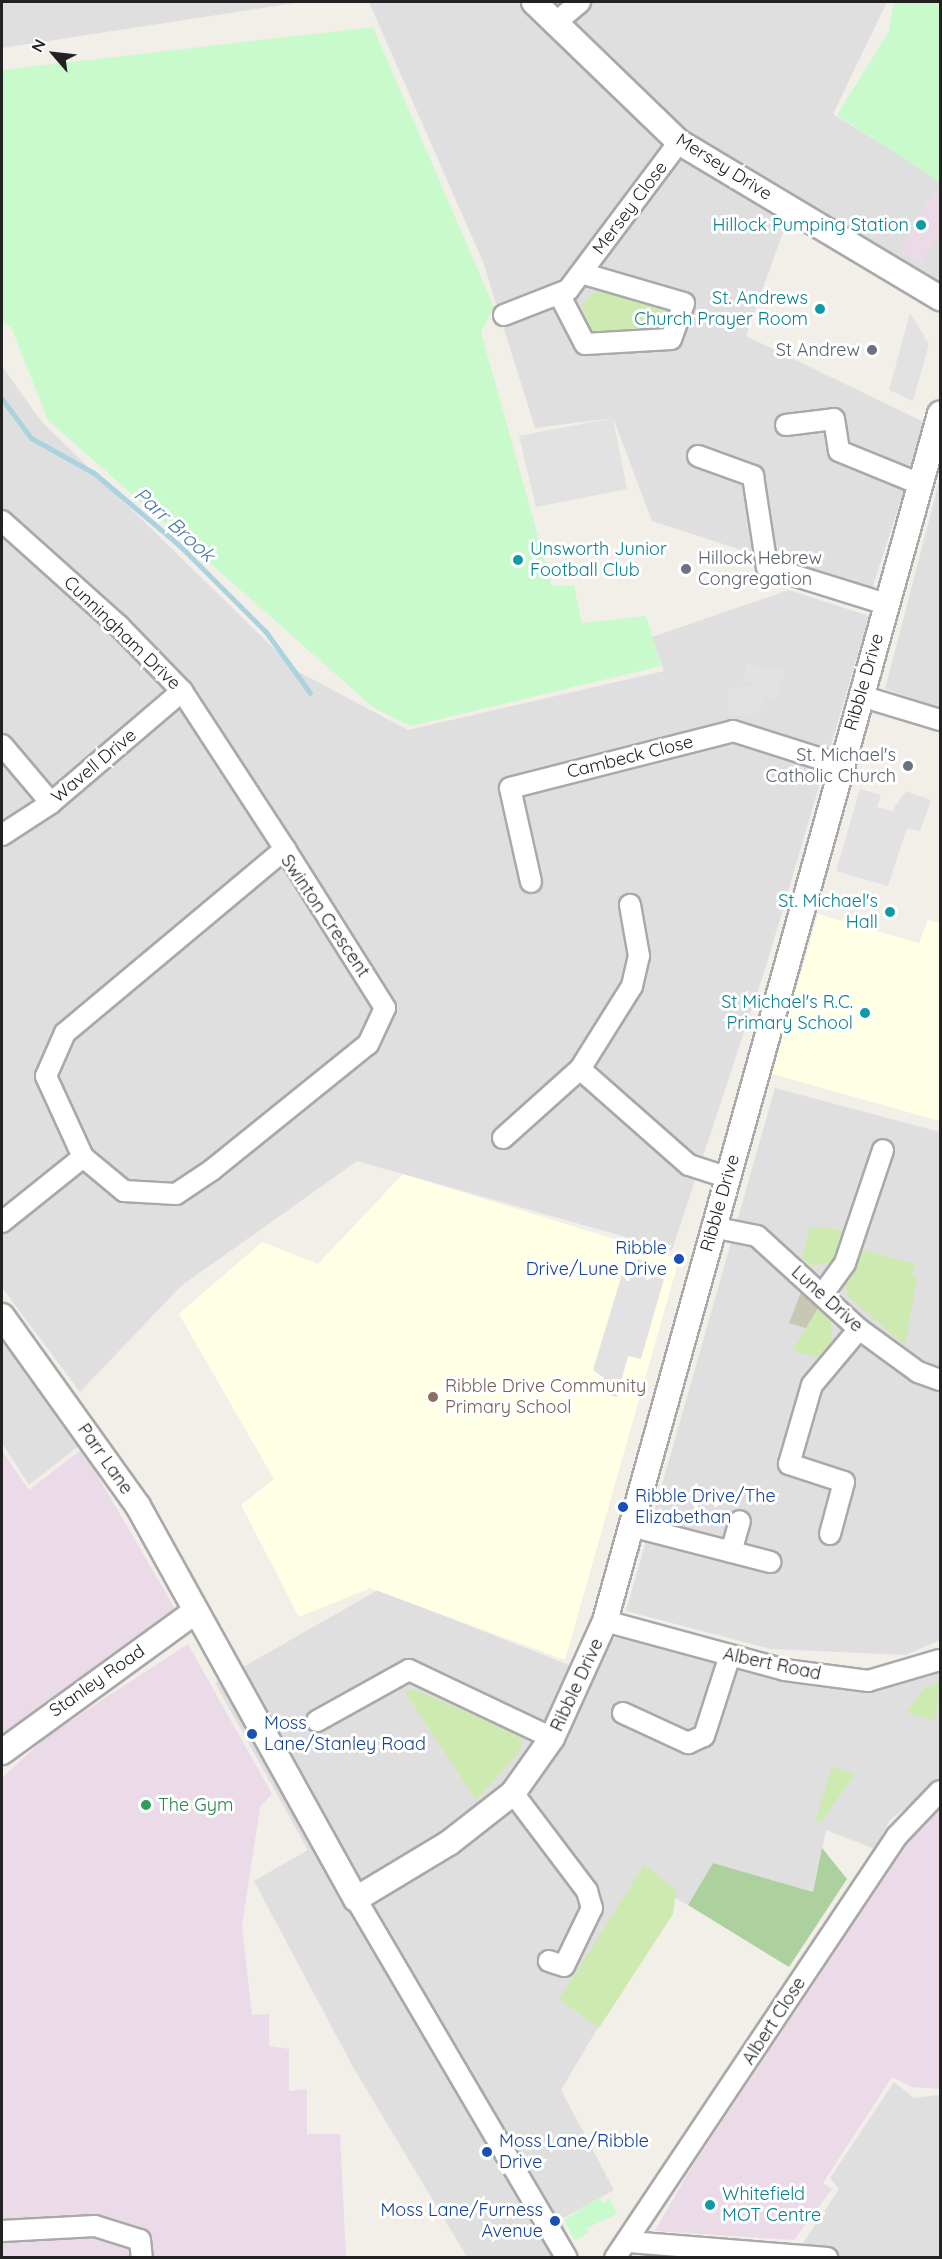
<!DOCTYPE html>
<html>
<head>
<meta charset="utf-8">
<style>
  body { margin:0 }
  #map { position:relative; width:942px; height:2259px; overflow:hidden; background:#f2efe9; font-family:Quicksand,sans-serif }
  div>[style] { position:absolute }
  .residential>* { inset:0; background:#e0dfdf }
  .industrial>* { inset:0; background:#ebdbe8 }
  .education>* { inset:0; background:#ffffe5 }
  .construction>* { inset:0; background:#c7c7b4 }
  .grass>* { inset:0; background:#cdebb0 }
  .forest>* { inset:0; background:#add19e }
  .park>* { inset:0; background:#c8facc }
  .parking>* { inset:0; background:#e2e2e2 }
  .stream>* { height:5px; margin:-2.5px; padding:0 2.5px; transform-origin:2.5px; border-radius:2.5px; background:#aad3df }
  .roads { filter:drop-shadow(2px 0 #a9a9a9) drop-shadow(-2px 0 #a9a9a9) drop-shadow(0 2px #a9a9a9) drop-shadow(0 -2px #a9a9a9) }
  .minor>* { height:20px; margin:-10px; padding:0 10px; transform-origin:10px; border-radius:10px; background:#fff }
  .tertiary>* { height:24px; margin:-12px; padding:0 12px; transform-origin:12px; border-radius:12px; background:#fff }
  .dots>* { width:16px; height:16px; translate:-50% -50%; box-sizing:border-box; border:3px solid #fff; border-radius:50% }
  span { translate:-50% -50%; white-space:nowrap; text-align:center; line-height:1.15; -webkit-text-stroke:6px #fff; paint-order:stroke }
  .street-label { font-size:18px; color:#222 }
  .culture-label { font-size:18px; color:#0d838f }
  .right { translate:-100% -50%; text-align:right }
  .left { translate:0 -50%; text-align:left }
  .worship-label { font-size:18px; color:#5b616d }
  .transit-label { font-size:18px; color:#164399 }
  .education-label { font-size:18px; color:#785e54 }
  .leisure-label { font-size:18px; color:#27864d }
  .water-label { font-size:20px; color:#4a7aab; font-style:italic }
  .frame { position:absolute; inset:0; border:3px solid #222; pointer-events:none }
  .north { position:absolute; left:24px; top:24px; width:60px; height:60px; -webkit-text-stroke:4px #fff; paint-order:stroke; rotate:298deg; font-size:16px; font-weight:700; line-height:24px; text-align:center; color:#222 }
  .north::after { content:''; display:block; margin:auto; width:21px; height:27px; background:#222; clip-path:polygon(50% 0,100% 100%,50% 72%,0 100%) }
</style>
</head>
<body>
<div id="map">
  <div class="residential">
    <div style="clip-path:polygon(2px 2px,302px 2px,2px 48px)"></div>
    <div style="clip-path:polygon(369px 2px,887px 2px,833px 114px,940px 180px,940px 282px,795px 198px,746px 336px,926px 423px,871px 592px,652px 521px,613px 418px,535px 428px,483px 262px)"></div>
    <div style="clip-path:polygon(2px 366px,41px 421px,297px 671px,408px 730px,664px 671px,652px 637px,789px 590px,869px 616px,768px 960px,672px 1250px,357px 1161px,181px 1286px,80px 1392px,18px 1309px,2px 1287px)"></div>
    <div style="clip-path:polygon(940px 478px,940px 708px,885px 689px)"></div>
    <div style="clip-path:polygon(775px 1088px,940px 1132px,940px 1640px,906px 1655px,771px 1649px,626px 1611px)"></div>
    <div style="clip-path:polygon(2px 1329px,80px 1445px,29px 1485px,2px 1443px)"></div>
    <div style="clip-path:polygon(378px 1590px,592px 1674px,608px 1642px,621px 1635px,899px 1682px,940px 1670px,940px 1782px,890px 1820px,875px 1849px,826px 1830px,813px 1892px,713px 1863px,688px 1905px,675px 1898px,561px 2090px,614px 2190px,562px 2219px,566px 2232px,552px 2257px,467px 2257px,353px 2067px,254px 1881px,308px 1850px,215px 1683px)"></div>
    <div style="clip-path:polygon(894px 2082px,914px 2098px,940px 2095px,940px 2257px,793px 2258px,839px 2189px,830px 2178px)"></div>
  </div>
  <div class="industrial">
    <div style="clip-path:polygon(940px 187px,940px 232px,921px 263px,902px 252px,922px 208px)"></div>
    <div style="clip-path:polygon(82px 1449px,177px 1612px,2px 1743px,2px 1451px,29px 1490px)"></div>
    <div style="clip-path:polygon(188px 1644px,272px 1794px,260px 1807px,242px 1926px,252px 2015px,269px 2014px,269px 2046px,289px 2049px,289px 2091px,307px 2089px,307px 2134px,340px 2134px,346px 2257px,2px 2258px,2px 1778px,47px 1736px)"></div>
    <div style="clip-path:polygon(940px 1795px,940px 2089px,912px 2087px,892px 2077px,823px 2183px,832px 2189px,794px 2240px,655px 2231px,688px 2173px)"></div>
  </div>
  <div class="education">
    <div style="clip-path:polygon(818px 914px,919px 943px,928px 920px,940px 923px,940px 1121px,772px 1074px)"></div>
    <div style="clip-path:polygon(403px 1174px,679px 1259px,565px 1660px,370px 1588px,299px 1617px,241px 1505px,274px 1479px,179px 1314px,262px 1242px,318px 1264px)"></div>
  </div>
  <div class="construction">
    <div style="clip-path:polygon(801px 1292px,818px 1308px,809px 1329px,789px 1323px)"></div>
  </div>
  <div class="grass">
    <div style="clip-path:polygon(607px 291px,671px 308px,666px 333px,592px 338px,582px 305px,593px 293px)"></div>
    <div style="clip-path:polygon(810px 1227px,843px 1230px,833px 1262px,812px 1266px,802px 1257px)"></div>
    <div style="clip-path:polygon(856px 1248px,915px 1264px,912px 1275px,917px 1277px,905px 1346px,847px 1295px,845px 1280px)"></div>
    <div style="clip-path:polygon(818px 1308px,831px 1319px,832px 1341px,818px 1357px,792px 1351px)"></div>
    <div style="clip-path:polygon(940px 1682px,935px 1721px,906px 1712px,924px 1688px)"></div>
    <div style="clip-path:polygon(413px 1689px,522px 1736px,520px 1751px,476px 1800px,405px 1692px)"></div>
    <div style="clip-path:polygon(832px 1767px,855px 1774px,821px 1822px,815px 1821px)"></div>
    <div style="clip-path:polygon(644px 1865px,676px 1890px,673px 1914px,599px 2028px,559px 1999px)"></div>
  </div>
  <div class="forest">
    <div style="clip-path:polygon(822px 1848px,847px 1879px,789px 1967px,688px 1905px,713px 1863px,813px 1892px)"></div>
  </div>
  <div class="park">
    <div style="clip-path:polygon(894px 2px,940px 2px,940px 182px,837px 115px,889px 31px)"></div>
    <div style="clip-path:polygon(373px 27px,494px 307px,481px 332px,552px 586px,574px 586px,582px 623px,646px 616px,661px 666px,411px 726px,374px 708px,48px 420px,11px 327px,2px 320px,2px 70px)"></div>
    <div style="clip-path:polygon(599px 2198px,604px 2203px,610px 2199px,617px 2214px,585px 2229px,589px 2232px,575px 2241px,564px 2220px)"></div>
  </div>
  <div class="parking">
    <div style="clip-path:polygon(910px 313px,929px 344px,913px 401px,889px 390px)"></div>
    <div style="clip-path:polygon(613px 418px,627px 489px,536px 507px,519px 436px)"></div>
    <div style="clip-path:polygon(747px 664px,785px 671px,776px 699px,765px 697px,759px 713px,728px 716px,728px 690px,754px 684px,744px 680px)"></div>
    <div style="clip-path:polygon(860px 789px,881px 795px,877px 807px,892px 811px,906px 791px,931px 800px,920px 831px,907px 828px,888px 886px,836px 871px)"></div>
    <div style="clip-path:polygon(638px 1259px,655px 1264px,652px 1276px,664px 1279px,641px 1359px,628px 1356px,617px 1397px,601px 1393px,604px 1378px,593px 1370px,622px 1274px,633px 1277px)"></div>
  </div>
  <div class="stream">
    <div style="left:2px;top:399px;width:49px;rotate:53.4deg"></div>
    <div style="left:31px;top:438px;width:72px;rotate:29.1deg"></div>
    <div style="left:94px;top:473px;width:113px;rotate:40.3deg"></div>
    <div style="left:180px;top:546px;width:122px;rotate:45deg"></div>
    <div style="left:266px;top:632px;width:75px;rotate:54.2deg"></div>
  </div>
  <div class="roads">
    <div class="minor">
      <div style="left:554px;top:24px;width:34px;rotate:-40deg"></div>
      <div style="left:559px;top:294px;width:56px;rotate:62.5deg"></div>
      <div style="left:585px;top:344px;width:86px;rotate:-3.3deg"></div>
      <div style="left:671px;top:339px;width:38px;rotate:-70deg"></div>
      <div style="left:684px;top:303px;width:107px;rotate:-163.8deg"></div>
      <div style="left:504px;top:315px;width:69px;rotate:-21.3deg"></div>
      <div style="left:568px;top:290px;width:185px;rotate:-53.1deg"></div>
      <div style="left:786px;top:425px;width:48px;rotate:-7.1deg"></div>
      <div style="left:834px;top:419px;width:32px;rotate:81deg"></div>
      <div style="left:839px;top:451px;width:87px;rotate:22.2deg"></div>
      <div style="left:698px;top:456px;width:59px;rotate:20deg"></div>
      <div style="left:753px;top:476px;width:92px;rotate:81.3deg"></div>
      <div style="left:767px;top:567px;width:125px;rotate:17.3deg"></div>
      <div style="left:2px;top:521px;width:157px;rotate:41.9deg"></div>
      <div style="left:119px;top:626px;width:91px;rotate:45.9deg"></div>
      <div style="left:182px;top:691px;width:189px;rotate:56.9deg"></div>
      <div style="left:861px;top:696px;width:83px;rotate:16.9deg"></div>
      <div style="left:2px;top:745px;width:76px;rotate:49.8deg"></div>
      <div style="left:2px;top:835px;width:59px;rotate:-33.1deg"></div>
      <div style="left:51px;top:803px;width:172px;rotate:-40.5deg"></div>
      <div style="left:285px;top:849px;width:188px;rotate:57.8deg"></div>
      <div style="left:385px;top:1008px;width:40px;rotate:115deg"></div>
      <div style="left:368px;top:1044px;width:201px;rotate:141.1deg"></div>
      <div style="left:212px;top:1170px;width:43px;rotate:146.3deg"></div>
      <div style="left:176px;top:1194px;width:52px;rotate:-176.7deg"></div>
      <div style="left:124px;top:1191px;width:53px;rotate:-140.3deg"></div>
      <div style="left:83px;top:1157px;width:89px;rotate:-114.6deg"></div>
      <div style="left:46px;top:1076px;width:47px;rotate:-66.2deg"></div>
      <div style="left:65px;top:1033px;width:287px;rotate:-39.9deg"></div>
      <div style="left:531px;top:882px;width:96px;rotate:-102.6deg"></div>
      <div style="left:510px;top:788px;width:230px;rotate:-14.3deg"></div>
      <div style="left:733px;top:731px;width:112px;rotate:17.6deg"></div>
      <div style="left:580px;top:1069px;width:145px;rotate:41.4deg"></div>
      <div style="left:689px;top:1165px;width:39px;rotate:18deg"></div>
      <div style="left:503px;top:1138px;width:103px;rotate:-41.9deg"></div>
      <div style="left:580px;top:1069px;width:98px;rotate:-57.9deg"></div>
      <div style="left:632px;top:986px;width:31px;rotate:-77deg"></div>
      <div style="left:639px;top:956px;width:52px;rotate:-100deg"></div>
      <div style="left:2px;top:1222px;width:104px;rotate:-38.7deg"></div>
      <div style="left:712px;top:1227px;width:46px;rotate:11.3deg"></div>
      <div style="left:757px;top:1236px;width:138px;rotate:42.4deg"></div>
      <div style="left:859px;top:1329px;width:73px;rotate:36.1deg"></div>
      <div style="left:918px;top:1372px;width:23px;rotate:20deg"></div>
      <div style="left:822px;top:1295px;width:39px;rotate:-54deg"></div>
      <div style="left:845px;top:1263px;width:119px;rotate:-71.4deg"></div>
      <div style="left:631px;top:1526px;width:144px;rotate:14.5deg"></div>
      <div style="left:830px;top:1534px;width:54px;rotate:-74.9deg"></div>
      <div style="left:844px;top:1482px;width:58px;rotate:-161.9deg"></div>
      <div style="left:789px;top:1464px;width:82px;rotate:-73.8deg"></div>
      <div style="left:812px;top:1385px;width:73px;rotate:-50deg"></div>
      <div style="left:731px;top:1552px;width:32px;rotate:-74deg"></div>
      <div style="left:605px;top:1621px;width:187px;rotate:15.2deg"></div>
      <div style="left:785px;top:1670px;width:84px;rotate:7.5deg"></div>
      <div style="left:868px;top:1681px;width:75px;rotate:-16.3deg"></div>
      <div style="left:623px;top:1713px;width:72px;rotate:24.8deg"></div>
      <div style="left:688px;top:1743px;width:17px;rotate:-24deg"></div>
      <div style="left:704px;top:1736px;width:85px;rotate:-72.2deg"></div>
      <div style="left:317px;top:1721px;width:105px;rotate:-29deg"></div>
      <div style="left:409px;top:1670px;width:158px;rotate:25.4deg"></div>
      <div style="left:513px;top:1793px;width:123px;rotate:52.9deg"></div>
      <div style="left:587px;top:1891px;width:18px;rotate:74deg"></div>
      <div style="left:592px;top:1908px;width:64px;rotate:115.8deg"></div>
      <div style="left:564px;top:1966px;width:16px;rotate:-162deg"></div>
      <div style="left:356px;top:1899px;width:416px;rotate:59.6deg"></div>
      <div style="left:2px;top:2231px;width:93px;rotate:-3.1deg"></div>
      <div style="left:95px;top:2226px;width:47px;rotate:17.3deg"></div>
      <div style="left:140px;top:2240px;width:18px;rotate:84deg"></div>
      <div style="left:629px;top:2242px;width:199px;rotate:4.6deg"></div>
      <div style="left:615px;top:2258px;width:508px;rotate:-56.25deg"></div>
      <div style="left:897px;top:1836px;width:62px;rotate:-46.3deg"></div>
    </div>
    <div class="tertiary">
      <div style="left:534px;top:2px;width:202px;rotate:44deg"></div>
      <div style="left:679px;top:142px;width:304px;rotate:30.9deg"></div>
      <div style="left:2px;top:1316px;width:234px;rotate:54.4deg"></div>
      <div style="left:138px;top:1506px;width:449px;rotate:61deg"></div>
      <div style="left:356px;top:1899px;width:109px;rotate:-31.1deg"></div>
      <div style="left:449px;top:1843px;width:81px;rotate:-38deg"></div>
      <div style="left:513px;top:1793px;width:67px;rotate:-54.7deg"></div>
      <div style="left:552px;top:1738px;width:128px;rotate:-65.6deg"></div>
      <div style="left:605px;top:1621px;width:1253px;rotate:-74.49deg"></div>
      <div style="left:2px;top:1752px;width:238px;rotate:-36deg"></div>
    </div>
  </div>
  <div class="dots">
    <div style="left:921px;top:225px;background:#0f9aa8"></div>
    <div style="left:820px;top:309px;background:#0f9aa8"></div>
    <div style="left:872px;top:350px;background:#6b7280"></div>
    <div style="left:518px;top:560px;background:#0f9aa8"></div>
    <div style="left:686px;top:569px;background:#6b7280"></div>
    <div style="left:908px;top:766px;background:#6b7280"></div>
    <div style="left:890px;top:912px;background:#0f9aa8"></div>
    <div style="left:865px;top:1013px;background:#0f9aa8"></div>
    <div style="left:679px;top:1259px;background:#1a4fb4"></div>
    <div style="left:433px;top:1397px;background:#8d6e63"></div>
    <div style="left:623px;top:1507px;background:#1a4fb4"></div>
    <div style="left:252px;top:1734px;background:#1a4fb4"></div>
    <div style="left:146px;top:1805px;background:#2e9e5b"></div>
    <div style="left:487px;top:2152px;background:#1a4fb4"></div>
    <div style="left:710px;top:2205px;background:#0f9aa8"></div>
    <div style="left:555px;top:2221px;background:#1a4fb4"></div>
  </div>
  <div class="street-label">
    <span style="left:724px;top:167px;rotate:32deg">Mersey Drive</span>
    <span style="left:630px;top:208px;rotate:-53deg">Mersey Close</span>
    <span style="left:122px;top:633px;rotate:44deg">Cunningham Drive</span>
    <span style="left:864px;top:682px;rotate:-74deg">Ribble Drive</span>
    <span style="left:630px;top:757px;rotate:-14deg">Cambeck Close</span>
    <span style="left:94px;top:766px;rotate:-40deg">Wavell Drive</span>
    <span style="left:325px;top:916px;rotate:56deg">Swinton Crescent</span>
    <span style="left:720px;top:1203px;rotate:-74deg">Ribble Drive</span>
    <span style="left:827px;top:1299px;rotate:42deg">Lune Drive</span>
    <span style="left:105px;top:1459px;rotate:55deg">Parr Lane</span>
    <span style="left:772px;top:1664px;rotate:12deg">Albert Road</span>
    <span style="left:97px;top:1681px;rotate:-35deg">Stanley Road</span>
    <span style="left:577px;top:1685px;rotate:-65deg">Ribble Drive</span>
    <span style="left:774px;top:2021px;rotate:-57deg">Albert Close</span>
  </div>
  <div class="culture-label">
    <span class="right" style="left:909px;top:225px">Hillock Pumping Station</span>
    <span class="right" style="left:808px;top:309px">St. Andrews<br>Church Prayer Room</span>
    <span class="left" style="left:530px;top:560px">Unsworth Junior<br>Football Club</span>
    <span class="right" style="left:878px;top:912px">St. Michael's<br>Hall</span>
    <span class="right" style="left:853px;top:1013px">St Michael's R.C.<br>Primary School</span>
    <span class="left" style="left:722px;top:2205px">Whitefield<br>MOT Centre</span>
  </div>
  <div class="worship-label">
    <span class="right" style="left:860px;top:350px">St Andrew</span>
    <span class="left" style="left:698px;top:569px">Hillock Hebrew<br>Congregation</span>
    <span class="right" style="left:896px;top:766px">St. Michael's<br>Catholic Church</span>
  </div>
  <div class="transit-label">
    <span class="right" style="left:667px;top:1259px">Ribble<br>Drive/Lune Drive</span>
    <span class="left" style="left:635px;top:1507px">Ribble Drive/The<br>Elizabethan</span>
    <span class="left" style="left:264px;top:1734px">Moss<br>Lane/Stanley Road</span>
    <span class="left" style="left:499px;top:2152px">Moss Lane/Ribble<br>Drive</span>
    <span class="right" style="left:543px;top:2221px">Moss Lane/Furness<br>Avenue</span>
  </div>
  <div class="education-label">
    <span class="left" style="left:445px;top:1397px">Ribble Drive Community<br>Primary School</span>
  </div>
  <div class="leisure-label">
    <span class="left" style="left:158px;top:1805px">The Gym</span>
  </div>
  <div class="water-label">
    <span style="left:175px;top:524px;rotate:42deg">Parr Brook</span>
  </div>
  <div class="frame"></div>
  <div class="north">N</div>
</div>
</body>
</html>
